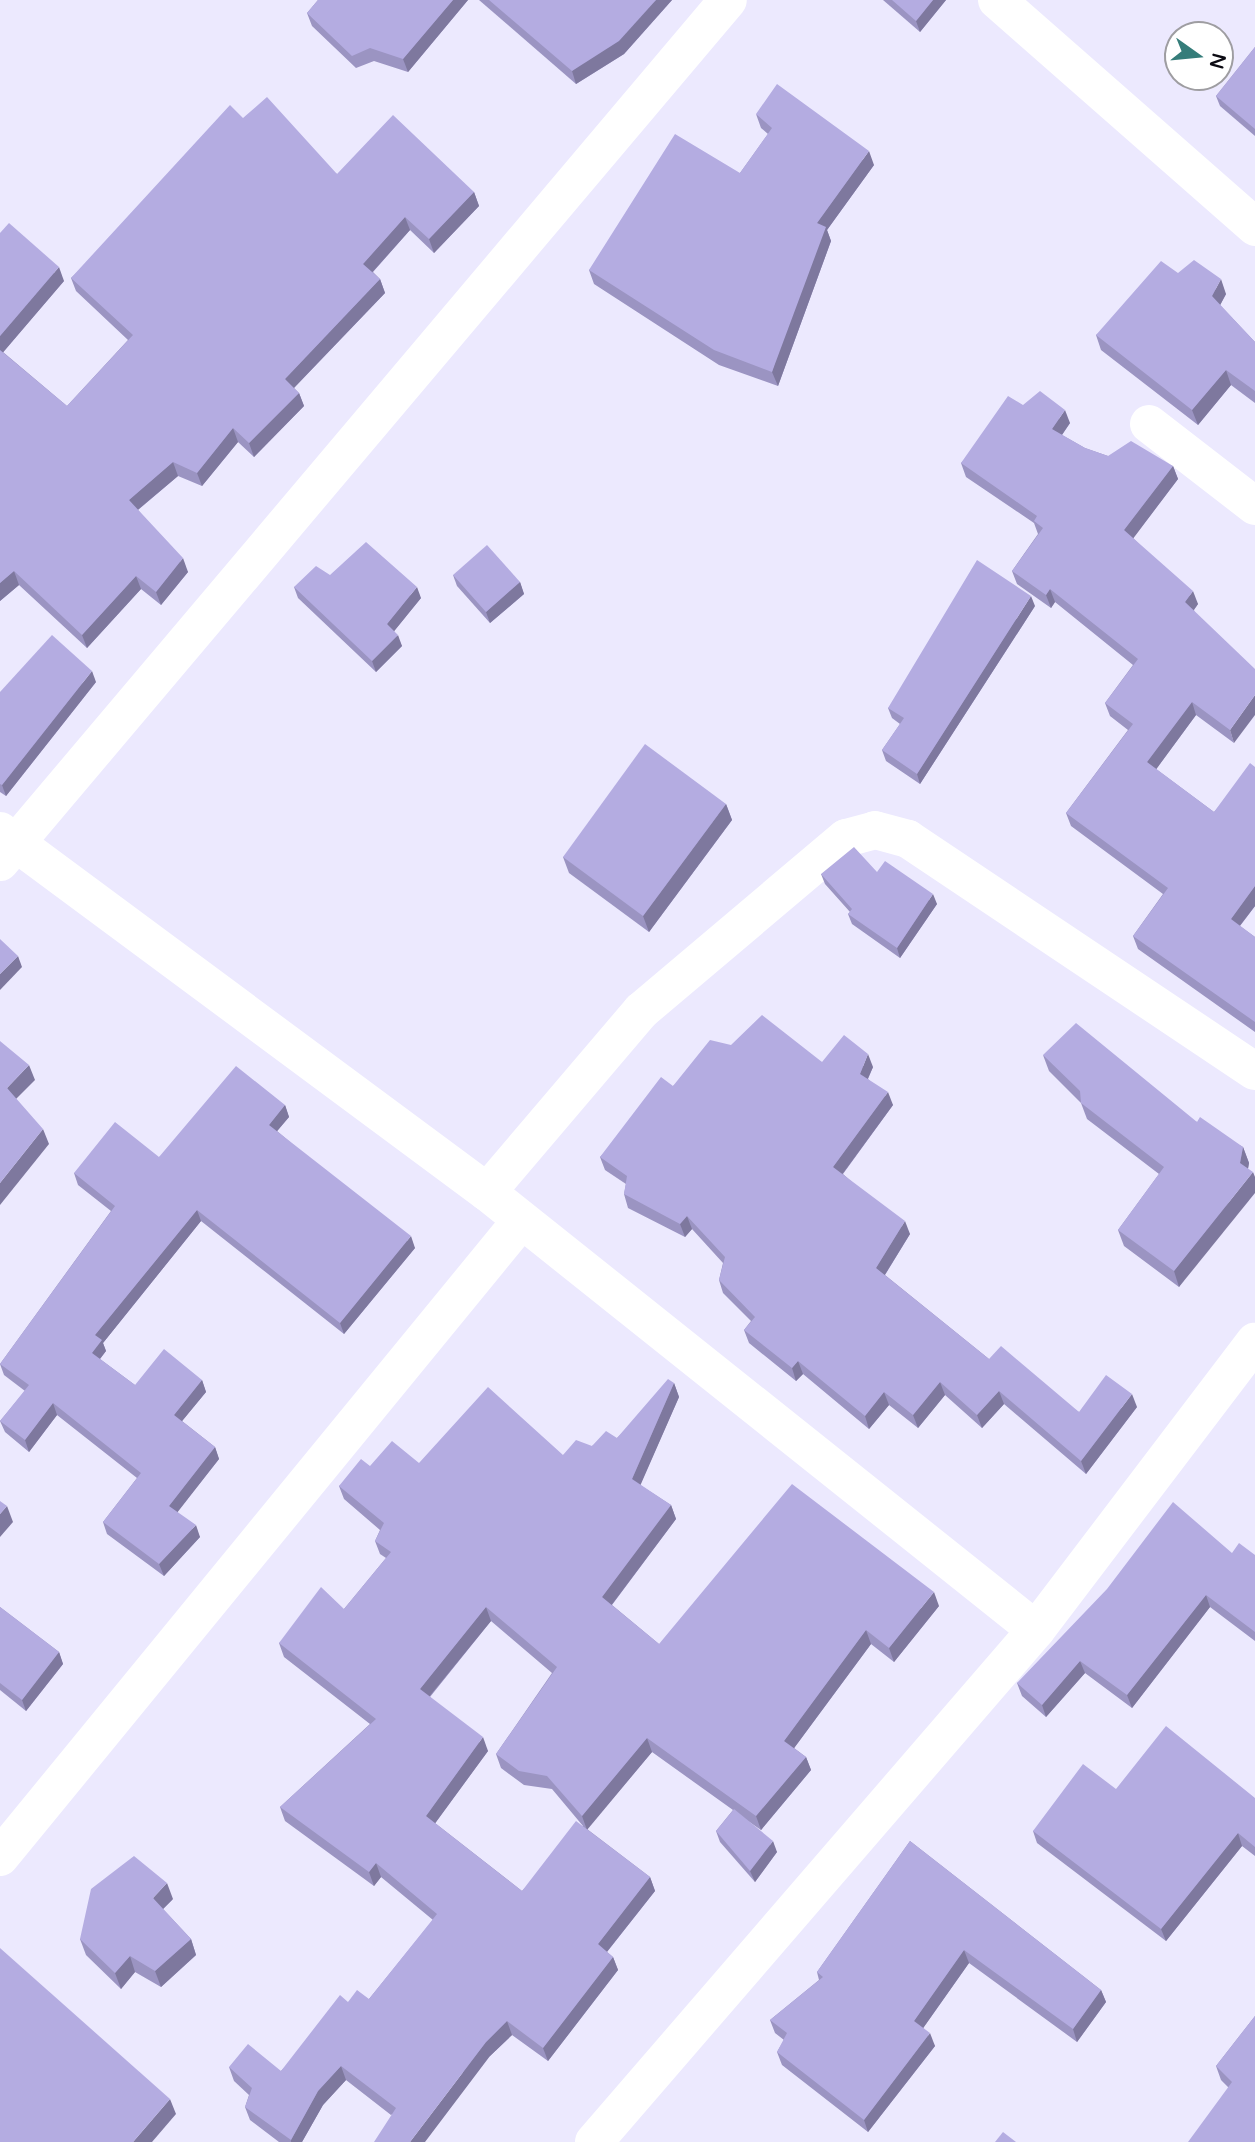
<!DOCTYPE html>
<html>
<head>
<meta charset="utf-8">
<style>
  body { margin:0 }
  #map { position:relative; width:1255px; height:2142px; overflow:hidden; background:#ece9fe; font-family:"Varela Round",sans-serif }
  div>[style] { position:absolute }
  .street>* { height:38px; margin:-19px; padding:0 19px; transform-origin:19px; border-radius:19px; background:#fff }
  .wall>* { inset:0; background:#9b94c2 }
  .shaded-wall>* { inset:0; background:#7e789e }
  .building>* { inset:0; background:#b4ace1 }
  span { translate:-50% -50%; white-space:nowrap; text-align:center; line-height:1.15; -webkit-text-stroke:5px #fff; paint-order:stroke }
  .north { position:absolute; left:1164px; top:21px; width:70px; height:70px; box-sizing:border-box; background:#fff; border:2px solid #9e9da1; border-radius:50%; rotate:105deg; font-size:19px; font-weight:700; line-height:28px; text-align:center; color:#0c0b13 }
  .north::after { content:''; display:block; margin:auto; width:24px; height:32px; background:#357d7a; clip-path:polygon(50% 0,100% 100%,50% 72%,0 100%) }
</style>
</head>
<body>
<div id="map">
  <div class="street">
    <div style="left:997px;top:0;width:344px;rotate:41.3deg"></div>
    <div style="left:1149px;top:424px;width:134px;rotate:37.7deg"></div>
    <div style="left:0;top:831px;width:606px;rotate:36.55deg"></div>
    <div style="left:487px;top:1192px;width:702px;rotate:38.58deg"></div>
    <div style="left:0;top:862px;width:1128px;rotate:-49.82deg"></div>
    <div style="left:487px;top:1192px;width:238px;rotate:-49.6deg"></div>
    <div style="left:641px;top:1011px;width:268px;rotate:-40.2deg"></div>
    <div style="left:846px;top:838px;width:30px;rotate:-15deg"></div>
    <div style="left:875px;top:830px;width:34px;rotate:15deg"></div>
    <div style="left:908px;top:839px;width:417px;rotate:33.8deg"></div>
    <div style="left:0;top:1857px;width:821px;rotate:-50.69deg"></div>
    <div style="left:594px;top:2142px;width:676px;rotate:-49.2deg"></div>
    <div style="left:1036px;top:1630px;width:362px;rotate:-52.8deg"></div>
  </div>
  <div class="wall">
    <div style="clip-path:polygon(318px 0,468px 0,408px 72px,374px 61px,356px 68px,312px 26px,307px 13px)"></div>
    <div style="clip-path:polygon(479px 0,672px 0,624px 54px,576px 84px)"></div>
    <div style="clip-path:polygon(883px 0,946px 0,920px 32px)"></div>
    <div style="clip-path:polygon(1255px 47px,1255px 136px,1220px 106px,1216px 96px)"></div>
    <div style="clip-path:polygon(756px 114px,874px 165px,827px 230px,831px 241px,778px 386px,719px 365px,594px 284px,589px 270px,740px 173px,768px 134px,761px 128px)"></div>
    <div style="clip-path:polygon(243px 118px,337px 174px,474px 192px,479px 206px,434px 253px,410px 230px,373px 272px,380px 279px,385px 293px,294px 388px,299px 393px,304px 406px,254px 457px,238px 442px,202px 486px,178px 476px,138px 510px,188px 572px,161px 605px,141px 589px,87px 648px,19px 585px,0 601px,0 233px,64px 281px,3px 352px,67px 406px,128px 340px,76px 291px,71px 278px)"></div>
    <div style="clip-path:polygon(1178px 273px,1226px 294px,1220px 305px,1255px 342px,1255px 403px,1231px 385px,1198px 425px,1101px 350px,1096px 335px)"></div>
    <div style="clip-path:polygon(1023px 405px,1070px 423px,1062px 435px,1085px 448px,1108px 456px,1173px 466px,1178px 479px,1133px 538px,1198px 604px,1194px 610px,1234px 743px,1196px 715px,1156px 769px,1214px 812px,1255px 767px,1255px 906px,1240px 926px,1255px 937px,1255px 1032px,1138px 949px,1133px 936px,1163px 894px,1071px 826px,1066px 813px,1128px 730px,1110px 716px,1105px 703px,1133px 665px,1055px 602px,1051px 608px,1017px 584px,1012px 571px,1038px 534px,1034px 523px,966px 477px,961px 463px)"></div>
    <div style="clip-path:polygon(330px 575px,421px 598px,394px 631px,402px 646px,376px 672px,298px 598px,294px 587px)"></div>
    <div style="clip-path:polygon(453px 575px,520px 582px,524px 594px,490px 623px,457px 586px)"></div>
    <div style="clip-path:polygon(1035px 606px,920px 784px,886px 761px,882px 750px,900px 724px,892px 718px,888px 708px)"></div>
    <div style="clip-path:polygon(96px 682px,6px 796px,0 792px,0 692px)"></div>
    <div style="clip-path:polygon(726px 804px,732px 820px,649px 932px,569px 873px,563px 857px)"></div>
    <div style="clip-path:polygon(877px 872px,937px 904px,900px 958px,852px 924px,848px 914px,850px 912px,825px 884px,821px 874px)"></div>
    <div style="clip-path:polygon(731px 1045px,822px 1062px,873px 1067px,868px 1079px,893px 1105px,843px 1174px,910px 1234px,885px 1275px,989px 1359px,1079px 1412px,1137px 1407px,1086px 1474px,1004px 1404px,982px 1428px,945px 1395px,918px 1428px,889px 1405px,869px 1429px,803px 1374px,796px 1381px,749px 1343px,744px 1330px,751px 1321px,723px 1293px,719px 1280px,723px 1263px,692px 1229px,685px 1237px,628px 1208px,624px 1194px,626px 1184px,605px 1170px,600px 1157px,673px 1086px)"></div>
    <div style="clip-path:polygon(1043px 1055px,1197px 1122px,1243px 1147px,1249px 1163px,1248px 1169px,1179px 1287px,1124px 1246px,1118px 1230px,1159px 1174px,1087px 1119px,1081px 1103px,1049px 1071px)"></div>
    <div style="clip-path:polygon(285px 1105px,289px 1117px,277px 1131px,415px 1248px,344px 1334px,201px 1221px,103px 1343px,106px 1351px,100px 1359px,135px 1385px,202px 1380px,206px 1392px,182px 1421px,215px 1447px,219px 1459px,177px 1512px,200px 1537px,164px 1576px,107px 1534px,103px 1522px,137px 1478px,57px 1415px,29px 1452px,5px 1432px,0 1421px,25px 1391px,4px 1375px,0 1364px,111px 1211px,78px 1185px,74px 1173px,159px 1157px)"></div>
    <div style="clip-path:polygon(evenodd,674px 1383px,679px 1397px,640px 1485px,671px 1505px,676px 1519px,612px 1605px,659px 1644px,939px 1606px,894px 1662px,871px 1644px,794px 1748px,806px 1757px,811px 1770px,761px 1830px,748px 1821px,777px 1852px,755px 1882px,720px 1842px,716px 1831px,733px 1810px,652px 1752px,587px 1829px,650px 1877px,655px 1891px,607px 1952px,613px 1957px,618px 1970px,548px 2061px,512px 2035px,490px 2056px,391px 2115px,346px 2080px,323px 2105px,302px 2142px,279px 2142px,250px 2120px,245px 2107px,249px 2095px,234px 2081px,229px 2067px,281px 2071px,348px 2002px,369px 1999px,433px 1920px,381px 1877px,374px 1886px,285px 1821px,280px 1807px,370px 1724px,284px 1657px,279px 1643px,344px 1609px,386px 1558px,380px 1554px,375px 1541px,380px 1530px,344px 1499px,339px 1486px,370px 1466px,419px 1463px,563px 1455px,617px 1438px,674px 1383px,491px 1621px,552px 1673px,496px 1754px,501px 1768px,524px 1785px,552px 1789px,583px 1826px,522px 1891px,435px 1823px,488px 1751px,430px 1697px,491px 1621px)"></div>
    <div style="clip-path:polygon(1232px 1553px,1255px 1555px,1255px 1641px,1210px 1607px,1132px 1708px,1085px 1673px,1046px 1717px,1022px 1696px,1017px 1683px)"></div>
    <div style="clip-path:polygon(0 1607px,59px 1652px,63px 1664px,26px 1711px,0 1690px)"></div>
    <div style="clip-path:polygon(1116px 1789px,1255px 1798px,1255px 1856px,1242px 1846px,1166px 1941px,1037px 1843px,1033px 1831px)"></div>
    <div style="clip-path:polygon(910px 1841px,1101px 1990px,1106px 2002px,1077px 2042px,969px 1963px,923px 2028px,935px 2046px,868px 2132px,782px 2065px,777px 2052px,784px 2040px,775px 2033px,770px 2020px,819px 1980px,817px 1972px)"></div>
    <div style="clip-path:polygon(173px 1899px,163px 1909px,191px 1939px,196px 1955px,161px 1987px,135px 1972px,121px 1989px,86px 1955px,80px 1939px)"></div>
    <div style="clip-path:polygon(1255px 2016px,1255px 2142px,1228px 2087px,1221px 2080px,1216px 2066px)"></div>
  </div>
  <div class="shaded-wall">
    <div style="clip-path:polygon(453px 0,468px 0,408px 72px,403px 59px)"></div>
    <div style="clip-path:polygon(656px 0,672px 0,624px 54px,576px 84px,572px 71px)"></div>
    <div style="clip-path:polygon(933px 0,946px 0,920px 32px,916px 21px)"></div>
    <div style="clip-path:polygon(869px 151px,874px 165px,827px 230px,831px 241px,778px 386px,772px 372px,817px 223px)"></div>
    <div style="clip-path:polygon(474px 192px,479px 206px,434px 253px,429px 239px)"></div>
    <div style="clip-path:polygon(405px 217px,410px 230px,368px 277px,363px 264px)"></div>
    <div style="clip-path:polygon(59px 267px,64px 281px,0 356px,0 336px)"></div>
    <div style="clip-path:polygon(380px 279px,385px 293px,290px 392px,285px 379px)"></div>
    <div style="clip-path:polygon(1221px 279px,1226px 294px,1217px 311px,1212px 296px)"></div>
    <div style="clip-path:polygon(1226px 370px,1231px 385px,1198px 425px,1192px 410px)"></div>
    <div style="clip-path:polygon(299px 393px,304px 406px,254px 457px,249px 443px)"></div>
    <div style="clip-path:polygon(1065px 410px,1070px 423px,1057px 442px,1052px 429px)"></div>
    <div style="clip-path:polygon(233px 428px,238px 442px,202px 486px,197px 473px)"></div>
    <div style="clip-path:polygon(173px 462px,178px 476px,134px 513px,129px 500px)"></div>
    <div style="clip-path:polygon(1173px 466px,1178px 479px,1129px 544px,1124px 530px)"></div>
    <div style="clip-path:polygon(183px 558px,188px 572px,161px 605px,156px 592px)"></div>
    <div style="clip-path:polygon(14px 571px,19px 585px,0 601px,0 583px)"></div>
    <div style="clip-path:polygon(136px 576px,141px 589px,87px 648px,82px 635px)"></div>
    <div style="clip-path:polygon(520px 582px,524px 594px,490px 623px,486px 612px)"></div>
    <div style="clip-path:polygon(417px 587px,421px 598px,391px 635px,387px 624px)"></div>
    <div style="clip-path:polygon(1050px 589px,1055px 602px,1051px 608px,1046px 595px)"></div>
    <div style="clip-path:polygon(1193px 591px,1198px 604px,1190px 615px,1185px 602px)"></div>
    <div style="clip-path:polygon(1031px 596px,1035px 606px,920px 784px,917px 774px)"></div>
    <div style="clip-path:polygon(398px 635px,402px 646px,376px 672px,372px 661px)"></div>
    <div style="clip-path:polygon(92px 671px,96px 682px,6px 796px,2px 785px)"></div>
    <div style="clip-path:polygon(1255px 695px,1255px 715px,1234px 743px,1230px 730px)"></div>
    <div style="clip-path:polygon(1192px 702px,1196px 715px,1152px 775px,1147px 762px)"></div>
    <div style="clip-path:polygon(726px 804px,732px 820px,649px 932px,643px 916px)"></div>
    <div style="clip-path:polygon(1255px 886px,1255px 906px,1235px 932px,1231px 919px)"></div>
    <div style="clip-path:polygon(933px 894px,937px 904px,900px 958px,897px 948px)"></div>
    <div style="clip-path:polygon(18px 956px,22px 967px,0 990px,0 974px)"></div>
    <div style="clip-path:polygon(868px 1054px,873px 1067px,864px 1087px,860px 1074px)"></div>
    <div style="clip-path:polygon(29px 1065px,35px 1080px,12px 1103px,7px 1088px)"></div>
    <div style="clip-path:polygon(888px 1092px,893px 1105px,838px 1180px,833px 1167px)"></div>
    <div style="clip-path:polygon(285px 1105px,289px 1117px,273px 1136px,269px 1125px)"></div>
    <div style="clip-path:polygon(43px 1129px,49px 1144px,0 1205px,0 1183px)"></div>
    <div style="clip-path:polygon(1243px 1147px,1249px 1163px,1246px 1179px,1240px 1163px)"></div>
    <div style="clip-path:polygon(1253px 1172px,1255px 1177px,1255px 1193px,1179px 1287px,1174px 1271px)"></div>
    <div style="clip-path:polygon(197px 1210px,201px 1221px,103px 1343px,106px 1351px,96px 1364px,92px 1353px,95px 1335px)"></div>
    <div style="clip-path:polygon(687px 1216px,692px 1229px,685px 1237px,680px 1224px)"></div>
    <div style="clip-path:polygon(905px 1221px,910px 1234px,881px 1281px,876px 1268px)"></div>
    <div style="clip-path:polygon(411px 1236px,415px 1248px,344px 1334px,340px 1323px)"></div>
    <div style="clip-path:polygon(798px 1361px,803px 1374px,796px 1381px,792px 1368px)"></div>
    <div style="clip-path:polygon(202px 1380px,206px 1392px,178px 1426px,174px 1415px)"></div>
    <div style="clip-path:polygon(940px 1382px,945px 1395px,918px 1428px,913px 1415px)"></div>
    <div style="clip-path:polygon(674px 1383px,679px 1397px,637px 1493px,632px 1479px)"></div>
    <div style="clip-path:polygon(999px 1391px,1004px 1404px,982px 1428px,977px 1415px)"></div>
    <div style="clip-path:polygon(884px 1392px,889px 1405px,869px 1429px,865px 1416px)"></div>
    <div style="clip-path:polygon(1132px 1394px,1137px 1407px,1086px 1474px,1081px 1461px)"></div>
    <div style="clip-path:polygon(53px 1403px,57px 1415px,29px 1452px,25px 1440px)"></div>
    <div style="clip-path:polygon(215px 1447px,219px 1459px,173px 1518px,169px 1506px)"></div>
    <div style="clip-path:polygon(671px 1505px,676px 1519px,607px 1611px,602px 1597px)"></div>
    <div style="clip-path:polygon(7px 1506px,13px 1522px,0 1537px,0 1514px)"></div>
    <div style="clip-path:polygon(196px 1525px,200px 1537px,164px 1576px,159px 1564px)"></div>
    <div style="clip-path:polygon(934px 1592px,939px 1606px,894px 1662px,889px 1648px)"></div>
    <div style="clip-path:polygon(1206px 1595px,1210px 1607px,1132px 1708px,1127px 1695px)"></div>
    <div style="clip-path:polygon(486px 1607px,491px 1621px,424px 1703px,420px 1689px)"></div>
    <div style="clip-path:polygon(866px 1630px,871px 1644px,789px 1755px,784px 1741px)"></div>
    <div style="clip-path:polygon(59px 1652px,63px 1664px,26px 1711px,22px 1700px)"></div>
    <div style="clip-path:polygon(1080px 1661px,1085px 1673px,1046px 1717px,1042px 1705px)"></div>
    <div style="clip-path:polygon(483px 1737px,488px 1751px,431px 1829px,426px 1816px)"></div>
    <div style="clip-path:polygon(647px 1738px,652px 1752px,587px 1830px,582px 1816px)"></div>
    <div style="clip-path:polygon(806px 1757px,811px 1770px,761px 1830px,756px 1816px)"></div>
    <div style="clip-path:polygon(1238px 1833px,1242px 1846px,1166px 1941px,1161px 1929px)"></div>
    <div style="clip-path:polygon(773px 1841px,777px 1852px,755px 1882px,750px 1871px)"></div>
    <div style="clip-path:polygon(376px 1863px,381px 1877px,374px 1886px,369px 1872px)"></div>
    <div style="clip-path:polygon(650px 1877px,655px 1891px,602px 1958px,598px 1944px)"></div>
    <div style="clip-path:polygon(167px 1883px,173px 1899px,158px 1914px,153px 1898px)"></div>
    <div style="clip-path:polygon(191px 1939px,196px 1955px,161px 1987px,155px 1971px)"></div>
    <div style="clip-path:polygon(964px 1950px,969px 1963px,919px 2034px,914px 2021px)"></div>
    <div style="clip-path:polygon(130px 1956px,135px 1972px,121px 1989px,115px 1973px)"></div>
    <div style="clip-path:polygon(613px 1957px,618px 1970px,548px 2061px,543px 2048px)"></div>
    <div style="clip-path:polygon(1101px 1990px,1106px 2002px,1077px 2042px,1073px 2029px)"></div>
    <div style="clip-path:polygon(507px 2021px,512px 2035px,490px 2056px,425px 2142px,410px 2142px,486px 2042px)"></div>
    <div style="clip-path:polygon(930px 2033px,935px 2046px,868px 2132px,864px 2120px)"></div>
    <div style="clip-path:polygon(341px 2066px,346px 2080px,323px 2105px,302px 2142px,291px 2142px,291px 2140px,318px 2091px)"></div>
    <div style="clip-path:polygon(170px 2099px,176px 2114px,152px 2142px,133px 2142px)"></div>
  </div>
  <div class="building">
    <div style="clip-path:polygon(318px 0,453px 0,403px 59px,370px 48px,352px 56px,307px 13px)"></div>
    <div style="clip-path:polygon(489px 0,656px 0,619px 41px,572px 71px)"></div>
    <div style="clip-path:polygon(892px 0,933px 0,916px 21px)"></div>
    <div style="clip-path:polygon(1255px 47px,1255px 129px,1216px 96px)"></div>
    <div style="clip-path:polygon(777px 84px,869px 151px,817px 223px,826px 227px,772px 372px,714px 350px,589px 270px,675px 134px,740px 173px,772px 128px,756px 114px)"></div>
    <div style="clip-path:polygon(267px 97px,337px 174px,393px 115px,474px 192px,429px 239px,405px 217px,363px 264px,380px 279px,285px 379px,299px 393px,249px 443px,233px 428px,197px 473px,173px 462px,129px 500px,183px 558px,156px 592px,136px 576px,82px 635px,14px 571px,0 583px,0 350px,67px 406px,133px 335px,71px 278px,230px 105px,243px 118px)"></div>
    <div style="clip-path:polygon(9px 223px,59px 267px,0 336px,0 233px)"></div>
    <div style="clip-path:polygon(1194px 260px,1221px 279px,1212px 296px,1255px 342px,1255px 391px,1226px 370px,1192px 410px,1096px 335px,1161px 261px,1178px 273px)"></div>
    <div style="clip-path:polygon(1040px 391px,1065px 410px,1052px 429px,1085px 448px,1108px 456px,1131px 441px,1173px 466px,1124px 530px,1193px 591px,1185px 602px,1255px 669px,1255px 695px,1230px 730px,1192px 702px,1147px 762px,1214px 812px,1250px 763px,1255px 767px,1255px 886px,1231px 919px,1255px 937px,1255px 1022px,1133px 936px,1168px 888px,1066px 813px,1133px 724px,1105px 703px,1138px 659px,1050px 589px,1046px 595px,1012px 571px,1043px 528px,1034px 521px,1037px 516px,961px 463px,1008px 396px,1023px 405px)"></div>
    <div style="clip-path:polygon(366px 542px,417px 587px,387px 624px,398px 635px,372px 661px,294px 587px,316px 566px,330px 575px)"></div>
    <div style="clip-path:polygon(487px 545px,520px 582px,486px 612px,453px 575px)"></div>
    <div style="clip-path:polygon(977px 560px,1031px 596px,917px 774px,882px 750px,904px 718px,888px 708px)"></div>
    <div style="clip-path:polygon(52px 635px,92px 671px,2px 785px,0 784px,0 692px)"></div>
    <div style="clip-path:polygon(645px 744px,726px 804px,643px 916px,563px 857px)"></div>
    <div style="clip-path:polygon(854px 847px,877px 872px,885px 861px,933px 894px,897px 948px,848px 914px,852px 909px,821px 874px)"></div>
    <div style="clip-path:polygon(0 939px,18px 956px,0 974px)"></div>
    <div style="clip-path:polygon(762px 1015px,822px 1062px,844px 1035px,868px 1054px,860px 1074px,888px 1092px,833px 1167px,905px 1221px,876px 1268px,989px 1359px,1001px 1346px,1079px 1412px,1106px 1375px,1132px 1394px,1081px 1461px,999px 1391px,977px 1415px,940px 1382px,913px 1415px,884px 1392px,865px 1416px,798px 1361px,792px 1368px,744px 1330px,755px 1317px,719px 1280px,725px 1257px,687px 1216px,680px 1224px,624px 1194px,627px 1176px,600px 1157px,661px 1077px,673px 1086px,710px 1040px,731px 1045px)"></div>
    <div style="clip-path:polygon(1076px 1023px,1197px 1122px,1200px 1117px,1243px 1147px,1240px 1163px,1253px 1172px,1174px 1271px,1118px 1230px,1164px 1167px,1081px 1103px,1080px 1091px,1043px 1055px)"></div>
    <div style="clip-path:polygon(0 1041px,29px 1065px,7px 1088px,43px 1129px,0 1183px)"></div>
    <div style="clip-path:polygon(236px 1066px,285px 1105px,269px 1125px,411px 1236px,340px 1323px,197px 1210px,95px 1335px,102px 1340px,92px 1353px,135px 1385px,164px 1349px,202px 1380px,174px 1415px,215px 1447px,169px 1506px,196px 1525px,159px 1564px,103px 1522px,141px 1473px,53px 1403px,25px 1440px,0 1421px,29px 1385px,0 1364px,115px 1206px,74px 1173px,115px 1122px,159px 1157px)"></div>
    <div style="clip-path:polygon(668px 1379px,674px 1383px,632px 1479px,671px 1505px,602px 1597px,659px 1644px,792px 1484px,934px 1592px,889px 1648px,866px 1630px,784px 1741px,806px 1757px,756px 1816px,647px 1738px,582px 1816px,547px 1776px,519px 1771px,496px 1754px,557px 1667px,486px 1607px,420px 1689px,483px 1737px,426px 1816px,522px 1891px,576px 1821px,650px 1877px,598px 1944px,613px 1957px,543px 2048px,507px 2021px,486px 2042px,410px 2142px,374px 2142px,396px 2108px,341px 2066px,318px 2091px,291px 2140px,245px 2107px,252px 2088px,229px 2067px,248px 2044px,281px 2071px,340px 1995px,348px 2002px,357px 1990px,369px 1999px,437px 1914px,376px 1863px,369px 1872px,280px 1807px,376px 1719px,279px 1643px,321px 1587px,344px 1609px,391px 1552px,375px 1541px,384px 1523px,339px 1486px,361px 1459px,370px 1466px,392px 1441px,419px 1463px,488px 1387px,563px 1455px,576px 1440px,592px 1446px,606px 1431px,617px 1438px)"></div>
    <div style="clip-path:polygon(0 1501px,7px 1506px,0 1514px)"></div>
    <div style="clip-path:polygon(1173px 1502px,1232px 1553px,1239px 1543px,1255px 1555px,1255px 1632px,1206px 1595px,1127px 1695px,1080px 1661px,1042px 1705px,1017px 1683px,1107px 1589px)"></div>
    <div style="clip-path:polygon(0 1607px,59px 1652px,22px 1700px,0 1683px)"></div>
    <div style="clip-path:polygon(1166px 1726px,1255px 1798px,1255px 1847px,1238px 1833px,1161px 1929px,1033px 1831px,1083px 1764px,1116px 1789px)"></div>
    <div style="clip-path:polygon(734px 1809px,773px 1841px,750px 1871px,716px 1831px)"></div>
    <div style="clip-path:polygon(910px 1841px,1101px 1990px,1073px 2029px,964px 1950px,914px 2021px,930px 2033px,864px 2120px,777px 2052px,787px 2033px,770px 2020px,823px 1977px,817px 1972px)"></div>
    <div style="clip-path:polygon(134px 1856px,167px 1883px,153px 1898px,191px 1939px,155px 1971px,130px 1956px,115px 1973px,80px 1939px,91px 1889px)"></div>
    <div style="clip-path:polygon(0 1948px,170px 2099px,133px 2142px,0 2142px)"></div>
    <div style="clip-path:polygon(1255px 2016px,1255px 2142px,1188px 2142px,1232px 2082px,1216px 2066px)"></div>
    <div style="clip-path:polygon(1003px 2132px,1016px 2142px,995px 2142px)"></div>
  </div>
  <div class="north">N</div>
</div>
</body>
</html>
